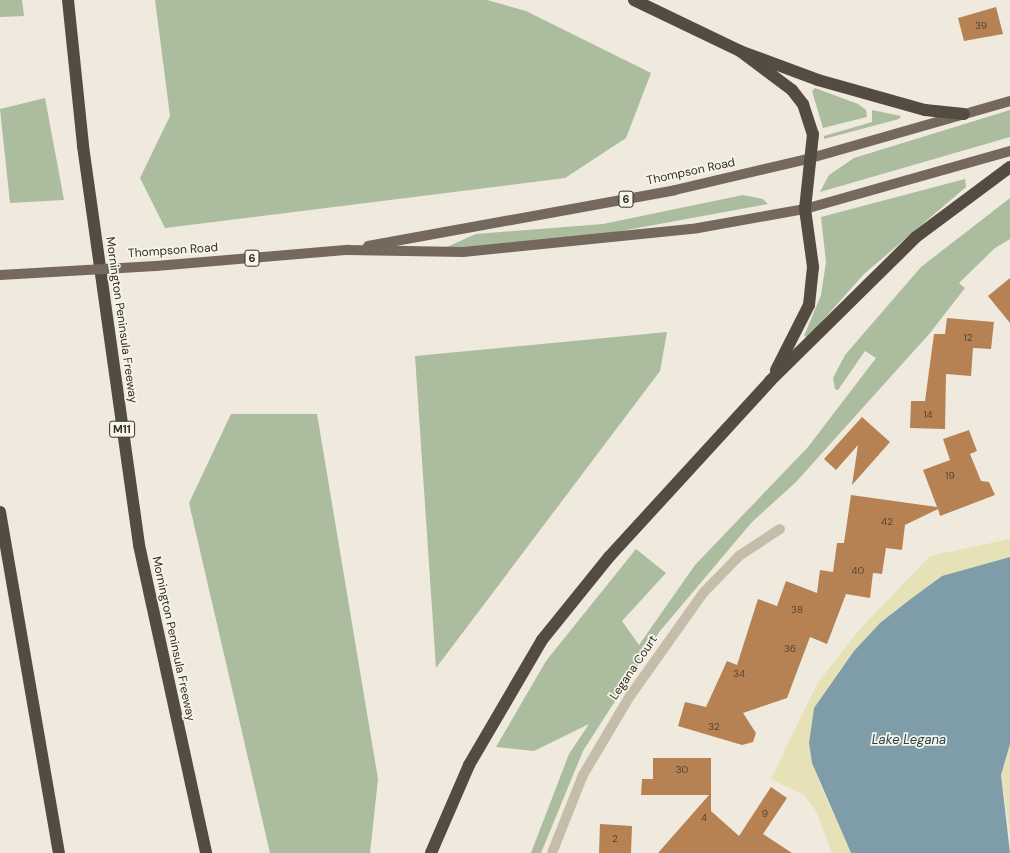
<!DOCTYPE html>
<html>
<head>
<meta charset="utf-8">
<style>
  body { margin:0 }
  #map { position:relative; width:1010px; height:853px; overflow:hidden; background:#efeadd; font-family:"DM Sans",sans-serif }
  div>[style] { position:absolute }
  .green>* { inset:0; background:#abbc9f }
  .sand>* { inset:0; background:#e6e1b7 }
  .water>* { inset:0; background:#7f9da8 }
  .building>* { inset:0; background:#b78253 }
  .street>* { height:10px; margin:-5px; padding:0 5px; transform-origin:5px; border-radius:5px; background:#c5bdaa }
  .primary>* { height:10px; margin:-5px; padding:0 5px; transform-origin:5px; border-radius:5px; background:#74695c }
  .highway>* { height:12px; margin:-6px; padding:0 6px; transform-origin:6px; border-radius:6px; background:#544b41 }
  .primary-bridge>* { height:10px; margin:-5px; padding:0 5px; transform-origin:5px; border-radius:5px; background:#74695c }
  span { translate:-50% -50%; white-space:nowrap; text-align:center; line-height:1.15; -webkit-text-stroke:3.5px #f7f4e9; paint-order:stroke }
  .number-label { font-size:10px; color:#554434 }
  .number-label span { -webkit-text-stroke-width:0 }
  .shield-label span { padding:1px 3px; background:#f7f4e9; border:1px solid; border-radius:3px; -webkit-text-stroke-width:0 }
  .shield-label { font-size:11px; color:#342f29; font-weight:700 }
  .street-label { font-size:12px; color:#342f29 }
  .water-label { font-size:13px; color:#234350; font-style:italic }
</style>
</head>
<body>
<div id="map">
  <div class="green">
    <div style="clip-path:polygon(0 0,22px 0,24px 16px,0 17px)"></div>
    <div style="clip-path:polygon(155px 0,487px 0,526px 11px,651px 73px,626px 138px,565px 178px,165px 228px,140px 178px,170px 116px)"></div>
    <div style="clip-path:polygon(815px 88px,858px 104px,866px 110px,867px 117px,823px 128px,812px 91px)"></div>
    <div style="clip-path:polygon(45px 98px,64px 200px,10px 203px,0 109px)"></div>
    <div style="clip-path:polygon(872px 110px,901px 116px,899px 119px,824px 139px,824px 136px,872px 122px)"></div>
    <div style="clip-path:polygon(1010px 110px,1010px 137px,820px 192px,829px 175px,854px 158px)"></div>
    <div style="clip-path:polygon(965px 179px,966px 187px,864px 274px,808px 337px,804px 336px,821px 295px,826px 262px,821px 217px)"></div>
    <div style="clip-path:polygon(743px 195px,763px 199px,768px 204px,605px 234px,442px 249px,476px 234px,603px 224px)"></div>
    <div style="clip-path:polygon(1010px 198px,1010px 239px,995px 248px,959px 283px,965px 288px,930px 333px,796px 482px,752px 522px,660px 631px,583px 751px,541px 853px,531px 853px,569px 754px,589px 724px,534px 751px,496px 747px,546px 661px,636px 549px,666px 573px,622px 621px,639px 645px,695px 565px,808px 447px,876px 358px,865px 351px,838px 390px,835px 389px,833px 378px,845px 355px,921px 267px)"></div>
    <div style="clip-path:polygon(667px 332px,660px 371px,436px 668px,415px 356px)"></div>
    <div style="clip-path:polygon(231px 414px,317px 414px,378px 779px,370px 853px,270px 853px,189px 503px)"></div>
  </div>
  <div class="sand">
    <div style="clip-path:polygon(1010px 539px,1010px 557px,942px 576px,880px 623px,854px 651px,814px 708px,809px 743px,819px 782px,851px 853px,832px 853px,816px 811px,804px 795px,771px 779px,817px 684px,859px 630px,930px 556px)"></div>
    <div style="clip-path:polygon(1010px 744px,1010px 835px,1001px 775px)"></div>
  </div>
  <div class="water">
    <div style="clip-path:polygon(1010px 557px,1010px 744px,1001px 775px,1010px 853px,851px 853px,812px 763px,809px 743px,814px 708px,854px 651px,880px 623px,912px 598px,942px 576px)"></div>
  </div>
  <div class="building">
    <div style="clip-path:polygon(996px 7px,1003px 34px,964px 41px,958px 18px)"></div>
    <div style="clip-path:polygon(1010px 278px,1010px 323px,988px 296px)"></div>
    <div style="clip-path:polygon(947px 318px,994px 322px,991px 349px,973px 348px,971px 376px,946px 374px,945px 429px,910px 428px,911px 401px,925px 401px,934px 334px,945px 334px)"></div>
    <div style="clip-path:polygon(862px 417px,890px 442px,852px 485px,858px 445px,836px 470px,824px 459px)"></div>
    <div style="clip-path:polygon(969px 430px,977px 451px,970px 454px,981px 481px,989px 482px,995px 495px,940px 516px,938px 509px,905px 525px,902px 550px,886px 548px,882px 574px,873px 573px,870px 598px,846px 594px,827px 644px,810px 637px,787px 698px,743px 713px,756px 733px,753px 742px,742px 745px,678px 726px,685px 702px,706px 707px,727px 661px,737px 665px,758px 599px,777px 606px,786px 581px,817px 593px,820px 570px,833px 572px,837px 543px,844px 543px,851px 495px,937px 507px,923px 470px,950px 460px,943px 439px)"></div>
    <div style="clip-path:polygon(653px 758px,711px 758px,711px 811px,739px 836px,771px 787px,787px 798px,763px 834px,792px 853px,658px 853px,709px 795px,641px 795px,642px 779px,653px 779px)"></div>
    <div style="clip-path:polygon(600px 824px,632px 826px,631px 853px,599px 853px)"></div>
  </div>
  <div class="street">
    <div style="left:552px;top:853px;width:84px;rotate:-68.3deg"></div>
    <div style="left:583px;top:775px;width:92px;rotate:-59.3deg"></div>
    <div style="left:630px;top:696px;width:128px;rotate:-54.6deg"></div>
    <div style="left:704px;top:592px;width:50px;rotate:-45.8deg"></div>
    <div style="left:739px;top:556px;width:49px;rotate:-33.4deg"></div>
  </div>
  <div class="primary">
    <div style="left:368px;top:246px;width:312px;rotate:-10.3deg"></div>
    <div style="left:675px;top:190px;width:140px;rotate:-13.2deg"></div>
    <div style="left:811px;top:158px;width:207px;rotate:-16deg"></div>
    <div style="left:156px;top:266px;width:193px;rotate:-4.8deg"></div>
    <div style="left:348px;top:250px;width:115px;rotate:1deg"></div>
    <div style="left:463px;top:252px;width:236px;rotate:-5.8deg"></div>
    <div style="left:698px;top:228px;width:109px;rotate:-10.1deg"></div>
    <div style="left:805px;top:209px;width:213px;rotate:-15.8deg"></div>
  </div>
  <div class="highway">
    <div style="left:68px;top:0;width:147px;rotate:84.1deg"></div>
    <div style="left:83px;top:146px;width:403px;rotate:82deg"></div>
    <div style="left:139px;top:545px;width:315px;rotate:77.7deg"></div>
    <div style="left:634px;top:0;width:118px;rotate:25.7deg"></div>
    <div style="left:740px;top:51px;width:83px;rotate:20.4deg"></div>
    <div style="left:818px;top:80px;width:111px;rotate:15.7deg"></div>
    <div style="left:925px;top:110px;width:39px;rotate:6deg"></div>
    <div style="left:740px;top:51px;width:65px;rotate:36.9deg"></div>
    <div style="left:792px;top:90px;width:18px;rotate:52deg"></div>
    <div style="left:803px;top:104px;width:32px;rotate:72deg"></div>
    <div style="left:813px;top:134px;width:75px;rotate:96.1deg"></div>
    <div style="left:805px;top:209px;width:59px;rotate:82.1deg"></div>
    <div style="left:813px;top:267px;width:38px;rotate:96deg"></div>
    <div style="left:809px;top:305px;width:73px;rotate:116.9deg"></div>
    <div style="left:0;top:512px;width:346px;rotate:80.2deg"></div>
    <div style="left:431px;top:853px;width:96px;rotate:-66.6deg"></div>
    <div style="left:469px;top:765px;width:145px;rotate:-59.7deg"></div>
    <div style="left:542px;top:640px;width:107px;rotate:-51.1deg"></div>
    <div style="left:609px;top:557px;width:239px;rotate:-47.5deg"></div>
    <div style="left:770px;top:381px;width:205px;rotate:-44.6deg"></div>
    <div style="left:916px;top:237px;width:117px;rotate:-36.7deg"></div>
  </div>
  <div class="primary-bridge">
    <div style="left:0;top:275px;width:156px;rotate:-3.3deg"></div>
  </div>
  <div class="number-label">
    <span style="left:981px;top:26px">39</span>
    <span style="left:968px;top:338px">12</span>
    <span style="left:928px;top:415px">14</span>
    <span style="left:950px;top:476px">19</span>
    <span style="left:887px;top:522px">42</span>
    <span style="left:858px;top:571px">40</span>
    <span style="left:797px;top:610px">38</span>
    <span style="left:790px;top:649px">36</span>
    <span style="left:739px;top:674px">34</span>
    <span style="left:714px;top:727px">32</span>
    <span style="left:682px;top:770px">30</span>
    <span style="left:765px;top:814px">9</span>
    <span style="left:704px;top:818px">4</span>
    <span style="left:615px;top:839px">2</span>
  </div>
  <div class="shield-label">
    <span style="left:626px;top:199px">6</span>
    <span style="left:252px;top:258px">6</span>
    <span style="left:122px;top:429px">M11</span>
  </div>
  <div class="street-label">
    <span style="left:691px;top:172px;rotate:-12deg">Thompson Road</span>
    <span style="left:173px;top:251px;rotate:-4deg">Thompson Road</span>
    <span style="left:121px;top:320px;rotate:82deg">Mornington Peninsula Freeway</span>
    <span style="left:173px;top:639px;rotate:78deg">Mornington Peninsula Freeway</span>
    <span style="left:634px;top:668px;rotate:-56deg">Legana Court</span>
  </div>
  <div class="water-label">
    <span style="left:909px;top:740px">Lake Legana</span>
  </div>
</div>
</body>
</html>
